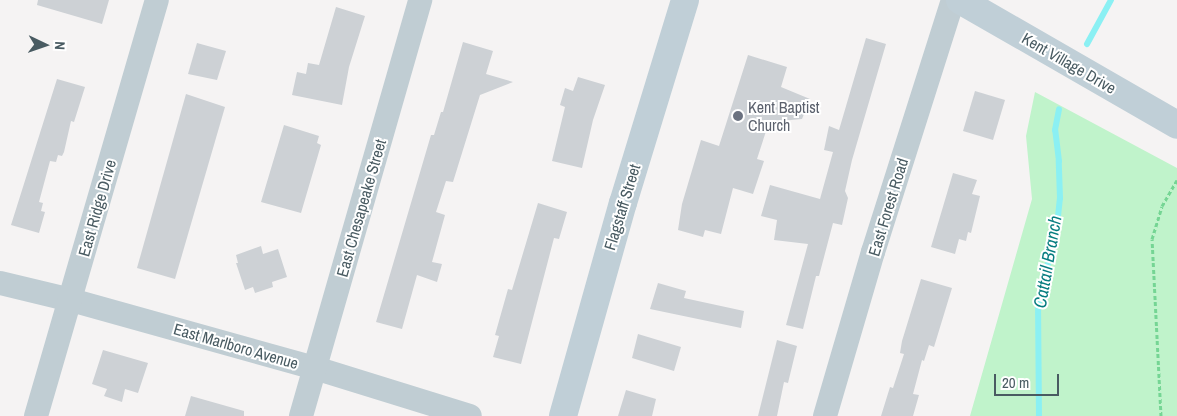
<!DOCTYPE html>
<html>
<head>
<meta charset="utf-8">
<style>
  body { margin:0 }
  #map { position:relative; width:1177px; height:416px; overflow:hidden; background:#f5f3f3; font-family:"Archivo Narrow",sans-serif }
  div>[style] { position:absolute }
  .green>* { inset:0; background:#c0f3cb }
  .stream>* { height:6px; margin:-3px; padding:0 3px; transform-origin:3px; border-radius:3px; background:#8bf0f3 }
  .building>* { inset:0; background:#cdd1d5 }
  .path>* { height:3px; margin-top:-1.5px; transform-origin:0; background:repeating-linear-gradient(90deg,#75d594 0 4px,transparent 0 6.5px) }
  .street>* { height:24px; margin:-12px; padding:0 12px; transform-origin:12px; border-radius:12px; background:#c0cdd3 }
  .secondary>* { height:28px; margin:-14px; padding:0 14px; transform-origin:14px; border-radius:14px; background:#c0cfd7 }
  .dots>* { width:14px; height:14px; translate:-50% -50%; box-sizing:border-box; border:2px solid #fff; border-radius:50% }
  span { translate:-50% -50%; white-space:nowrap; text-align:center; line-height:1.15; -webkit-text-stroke:4px #fff; paint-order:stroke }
  .street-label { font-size:16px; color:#495b62 }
  .worship-label { font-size:16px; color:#5b616d }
  .left { translate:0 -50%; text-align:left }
  .water-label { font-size:18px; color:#077d80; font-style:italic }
  .north { position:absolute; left:20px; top:20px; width:50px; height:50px; -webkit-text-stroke:4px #fff; paint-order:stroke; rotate:93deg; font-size:14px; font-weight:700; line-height:20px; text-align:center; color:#495b62 }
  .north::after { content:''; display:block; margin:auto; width:18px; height:22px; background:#495b62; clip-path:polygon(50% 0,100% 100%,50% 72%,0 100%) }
  .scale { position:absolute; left:994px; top:374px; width:65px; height:22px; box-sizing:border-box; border:2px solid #495b62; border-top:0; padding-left:6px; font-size:15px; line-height:18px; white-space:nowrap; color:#495b62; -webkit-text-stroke:4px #fff; paint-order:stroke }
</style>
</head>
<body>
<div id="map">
  <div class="green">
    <div style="clip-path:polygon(1035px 92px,1177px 168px,1177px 416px,970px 416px,1032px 199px,1026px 136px)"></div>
  </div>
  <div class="stream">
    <div style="left:1087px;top:44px;width:50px;rotate:-61.4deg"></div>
    <div style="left:1039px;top:416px;width:110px;rotate:-90.5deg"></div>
    <div style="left:1038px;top:306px;width:82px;rotate:-76.6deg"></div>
    <div style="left:1057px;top:226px;width:28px;rotate:-84deg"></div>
    <div style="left:1060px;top:198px;width:37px;rotate:-92deg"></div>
    <div style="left:1059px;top:161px;width:31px;rotate:-97deg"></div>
    <div style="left:1055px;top:130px;width:21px;rotate:-79deg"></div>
  </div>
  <div class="building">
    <div style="clip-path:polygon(38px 0,109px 0,102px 24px,37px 5px)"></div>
    <div style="clip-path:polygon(336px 7px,365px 16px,349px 67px,342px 105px,292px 95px,297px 72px,306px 74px,308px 63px,319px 65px)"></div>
    <div style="clip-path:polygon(866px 38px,886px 44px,852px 160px,845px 191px,848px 198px,842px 225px,833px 223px,819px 276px,816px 276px,803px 329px,786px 325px,808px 244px,774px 240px,777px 220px,761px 216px,770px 185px,820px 199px,833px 152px,824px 150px,829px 126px,839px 130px)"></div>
    <div style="clip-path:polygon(463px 42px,493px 51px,486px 74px,513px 82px,480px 95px,453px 182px,446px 181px,436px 212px,445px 215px,432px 262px,442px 264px,437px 282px,417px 275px,402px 329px,376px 322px,431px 135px,434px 135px,441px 112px,443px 112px)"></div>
    <div style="clip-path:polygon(197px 43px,226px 51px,217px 80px,188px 74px)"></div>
    <div style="clip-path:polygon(748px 55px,787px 67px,781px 87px,810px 99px,802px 119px,769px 122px,757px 159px,764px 161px,753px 194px,733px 188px,721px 234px,705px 230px,703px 237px,678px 230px,682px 204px,701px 140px,719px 146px)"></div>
    <div style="clip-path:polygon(578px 77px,605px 85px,593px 120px,582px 168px,552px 161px,565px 107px,560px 105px,565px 88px,573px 91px)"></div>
    <div style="clip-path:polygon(57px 79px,85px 87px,74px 122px,71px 121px,64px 152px,62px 156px,58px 155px,56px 162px,50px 161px,39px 202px,43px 203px,41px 211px,45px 212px,39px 233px,11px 225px)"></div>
    <div style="clip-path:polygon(975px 91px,1005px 100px,993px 140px,963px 131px)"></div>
    <div style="clip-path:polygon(186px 94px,225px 107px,175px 279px,137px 268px)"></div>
    <div style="clip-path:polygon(284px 125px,319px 136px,317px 143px,321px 145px,301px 213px,261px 202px)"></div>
    <div style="clip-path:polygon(953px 173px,977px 180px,972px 194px,980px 196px,971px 233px,968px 232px,966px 241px,959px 239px,955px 254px,931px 247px)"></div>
    <div style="clip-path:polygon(538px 203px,567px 212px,559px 239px,554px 238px,521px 364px,493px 357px,499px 336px,495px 335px,508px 289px,512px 290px)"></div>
    <div style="clip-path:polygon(261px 246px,263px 254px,278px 249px,287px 277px,272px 282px,273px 287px,255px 293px,253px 287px,245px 290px,236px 263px,238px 263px,236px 255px)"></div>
    <div style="clip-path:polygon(921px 279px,952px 288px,934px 347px,929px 345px,924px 361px,922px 360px,913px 394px,919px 395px,913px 416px,881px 416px,890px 387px,893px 388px,904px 354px,900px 353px,902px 341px)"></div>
    <div style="clip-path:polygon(658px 283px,686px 291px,684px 298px,744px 311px,741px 328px,650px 309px)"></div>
    <div style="clip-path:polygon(638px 334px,681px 347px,674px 371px,632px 358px)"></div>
    <div style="clip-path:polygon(777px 340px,797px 346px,788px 383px,784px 382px,777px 416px,758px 416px)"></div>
    <div style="clip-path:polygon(103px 350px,148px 363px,138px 393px,125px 389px,122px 402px,104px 396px,107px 389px,92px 384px)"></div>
    <div style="clip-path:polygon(626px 390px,656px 399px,652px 416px,618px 416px)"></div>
    <div style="clip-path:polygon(191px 396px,244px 411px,244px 416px,185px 416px)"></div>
  </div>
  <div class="path">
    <div style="left:1161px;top:416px;width:177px;rotate:-92.9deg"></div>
    <div style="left:1152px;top:239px;width:34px;rotate:-73deg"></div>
    <div style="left:1162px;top:206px;width:30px;rotate:-60deg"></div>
  </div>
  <div class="street">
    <div style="left:0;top:283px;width:73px;rotate:13.5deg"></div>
    <div style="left:71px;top:300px;width:253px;rotate:15.6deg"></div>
    <div style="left:315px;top:368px;width:162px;rotate:17.2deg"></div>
    <div style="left:36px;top:416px;width:433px;rotate:-73.8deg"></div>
    <div style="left:301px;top:416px;width:433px;rotate:-74deg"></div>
    <div style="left:825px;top:416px;width:171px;rotate:-73.7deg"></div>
    <div style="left:873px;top:252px;width:264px;rotate:-72.4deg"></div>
  </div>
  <div class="secondary">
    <div style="left:960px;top:0;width:250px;rotate:29.9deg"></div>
    <div style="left:563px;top:416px;width:221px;rotate:-74.3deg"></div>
    <div style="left:623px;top:203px;width:212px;rotate:-73deg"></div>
  </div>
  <div class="dots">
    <div style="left:738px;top:116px;background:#6b7280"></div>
  </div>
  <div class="street-label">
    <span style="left:1069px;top:63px;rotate:30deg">Kent Village Drive</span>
    <span style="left:622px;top:207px;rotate:-73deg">Flagstaff Street</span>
    <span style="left:888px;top:207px;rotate:-73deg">East Forest Road</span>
    <span style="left:97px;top:208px;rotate:-74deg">East Ridge Drive</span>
    <span style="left:361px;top:208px;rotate:-74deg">East Chesapeake Street</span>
    <span style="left:236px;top:346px;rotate:16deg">East Marlboro Avenue</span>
  </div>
  <div class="worship-label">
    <span class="left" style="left:748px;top:116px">Kent Baptist<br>Church</span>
  </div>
  <div class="water-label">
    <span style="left:1048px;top:262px;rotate:-80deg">Cattail Branch</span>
  </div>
  <div class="north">N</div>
  <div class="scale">20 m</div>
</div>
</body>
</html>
